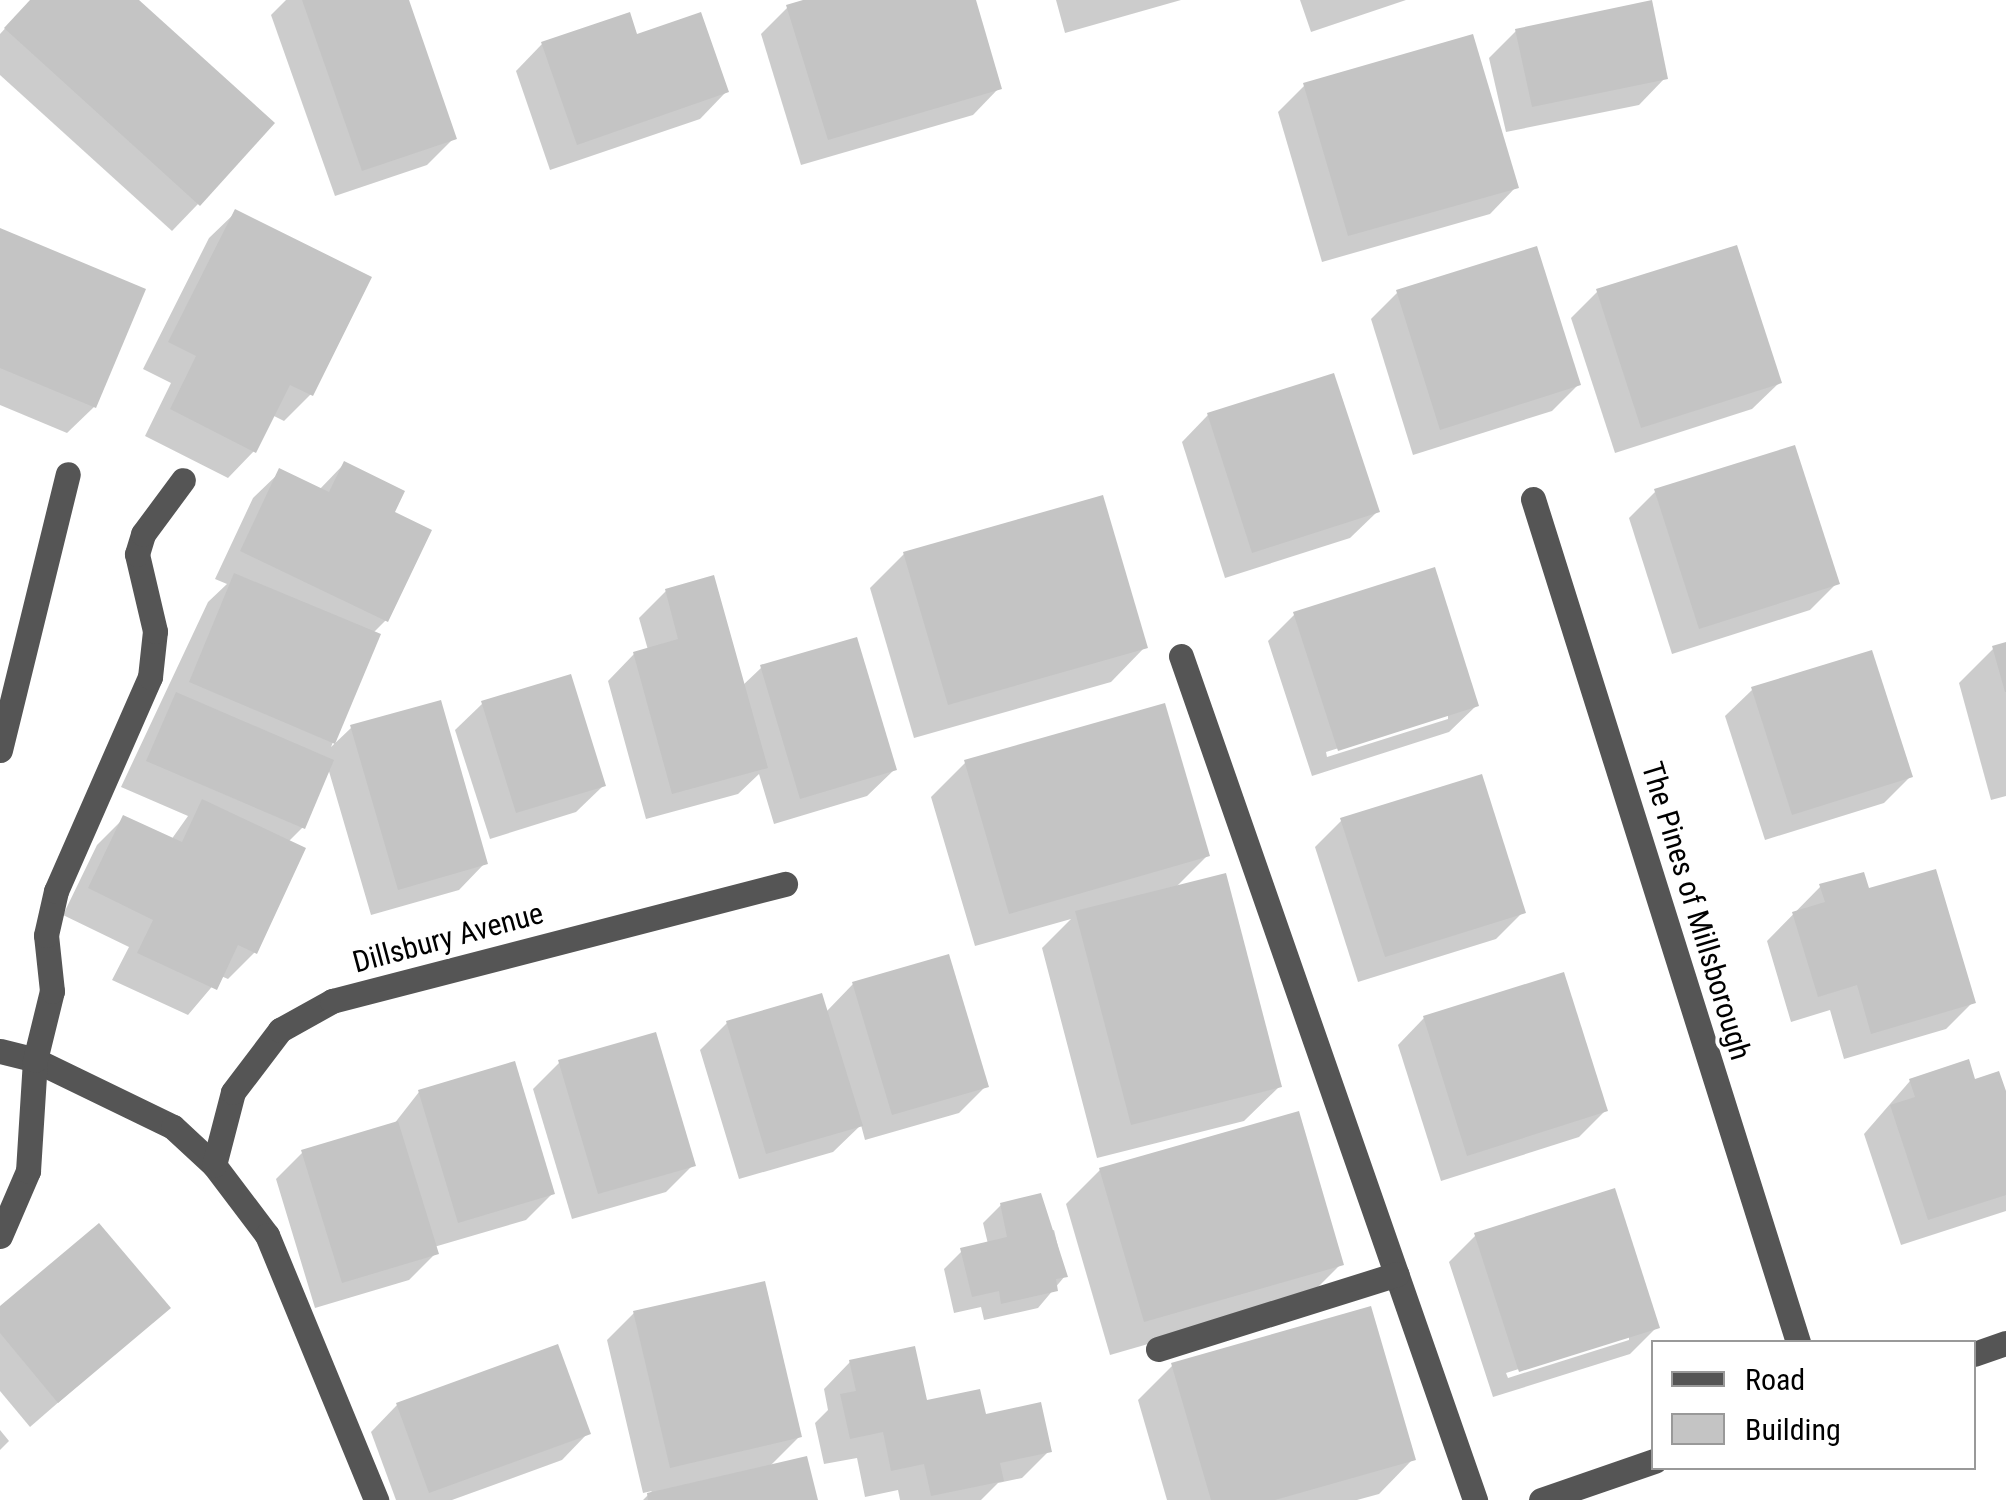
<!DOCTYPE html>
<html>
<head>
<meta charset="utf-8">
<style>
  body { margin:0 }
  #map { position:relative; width:2006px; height:1500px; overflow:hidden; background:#fff; font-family:"Roboto Condensed",sans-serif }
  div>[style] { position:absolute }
  .shadow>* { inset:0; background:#0003 }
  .building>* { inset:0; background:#c4c4c4 }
  .minor>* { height:25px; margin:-12.5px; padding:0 12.5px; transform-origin:12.5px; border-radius:12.5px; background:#555 }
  span { translate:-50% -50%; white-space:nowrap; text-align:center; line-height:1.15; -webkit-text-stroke:8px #fff; paint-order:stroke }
  .street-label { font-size:30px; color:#000 }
  .legend { position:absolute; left:1651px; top:1340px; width:325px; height:130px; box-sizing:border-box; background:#fff; border:2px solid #999; margin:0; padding:12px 18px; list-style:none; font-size:30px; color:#000 }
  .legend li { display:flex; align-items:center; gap:20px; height:50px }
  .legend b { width:50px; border:2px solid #999 }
</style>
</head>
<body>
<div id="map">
  <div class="shadow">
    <div style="clip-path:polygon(31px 0,136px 0,198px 204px,172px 231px,0 75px,0 34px)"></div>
    <div style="clip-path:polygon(286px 0,406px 0,454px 138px,427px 165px,335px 196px,271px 15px)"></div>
    <div style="clip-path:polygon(812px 0,973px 0,999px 88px,973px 115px,801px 165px,761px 34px,788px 7px)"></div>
    <div style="clip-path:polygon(1056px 0,1181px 0,1065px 33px)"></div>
    <div style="clip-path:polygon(1300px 0,1406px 0,1311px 32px)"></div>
    <div style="clip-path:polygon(1516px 31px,1665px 78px,1639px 105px,1506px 132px,1489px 58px)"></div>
    <div style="clip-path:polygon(542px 44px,726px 92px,700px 119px,550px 170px,516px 71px)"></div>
    <div style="clip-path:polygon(1305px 85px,1516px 187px,1490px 214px,1322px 262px,1278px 112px)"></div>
    <div style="clip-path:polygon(236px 212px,311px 394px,284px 421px,272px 415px,254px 451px,228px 478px,145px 436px,171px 383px,143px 369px,209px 238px)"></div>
    <div style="clip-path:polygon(0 231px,94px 407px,67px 433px,0 405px)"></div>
    <div style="clip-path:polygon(1598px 291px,1779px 383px,1752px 409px,1615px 453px,1571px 318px)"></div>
    <div style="clip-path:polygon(1397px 293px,1579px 384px,1552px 411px,1413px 455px,1371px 319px)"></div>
    <div style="clip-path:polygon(1208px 415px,1377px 512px,1350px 538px,1225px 578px,1182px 442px)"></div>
    <div style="clip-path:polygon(344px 464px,392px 514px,386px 620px,373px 633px,378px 635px,331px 747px,351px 728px,485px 863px,459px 890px,371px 915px,328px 768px,303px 827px,288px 842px,255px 952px,228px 979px,221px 976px,188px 1015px,112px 980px,129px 947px,63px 915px,97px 845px,124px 818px,171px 840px,188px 816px,121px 787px,208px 602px,227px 584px,215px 579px,253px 498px,280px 472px,319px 490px)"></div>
    <div style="clip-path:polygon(1655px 492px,1837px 583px,1810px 610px,1672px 654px,1629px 518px)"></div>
    <div style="clip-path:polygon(904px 554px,1145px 647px,1111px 682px,914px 738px,870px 588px)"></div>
    <div style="clip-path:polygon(666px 591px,742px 686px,761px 668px,894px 770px,867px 796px,774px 824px,759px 774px,738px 794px,646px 819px,608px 681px,634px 654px,648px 650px,639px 618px)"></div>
    <div style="clip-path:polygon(evenodd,1295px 614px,1476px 706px,1449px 732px,1312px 776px,1268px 641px,1295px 614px,1448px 714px,1448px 719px,1327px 757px,1326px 752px,1448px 714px)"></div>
    <div style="clip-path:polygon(2006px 645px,2006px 796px,1991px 800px,1959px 683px,1994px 648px)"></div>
    <div style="clip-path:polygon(1752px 690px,1911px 776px,1884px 803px,1765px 840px,1725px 716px)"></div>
    <div style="clip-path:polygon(482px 704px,603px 786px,576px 812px,490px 839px,455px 730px)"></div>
    <div style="clip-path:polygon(966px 762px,1207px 856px,1174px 889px,1279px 1087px,1244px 1121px,1097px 1158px,1042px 948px,1071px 919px,975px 946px,931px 797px)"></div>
    <div style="clip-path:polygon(1342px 820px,1523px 912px,1496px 939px,1358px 982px,1315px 847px)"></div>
    <div style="clip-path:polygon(1820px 887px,1867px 891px,1973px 1002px,1946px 1029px,1844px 1059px,1830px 1010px,1791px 1022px,1767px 941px)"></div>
    <div style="clip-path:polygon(853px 984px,986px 1086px,959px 1113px,865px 1140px,861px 1125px,833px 1152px,739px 1179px,700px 1050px,727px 1023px,826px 1012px)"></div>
    <div style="clip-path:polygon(1424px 1018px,1606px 1110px,1579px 1137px,1441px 1181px,1398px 1045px)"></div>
    <div style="clip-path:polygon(560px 1062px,693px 1165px,666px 1192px,572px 1219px,533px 1089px)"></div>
    <div style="clip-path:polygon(1910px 1081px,1974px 1082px,2006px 1097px,2006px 1211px,1901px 1245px,1864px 1134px)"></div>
    <div style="clip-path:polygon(419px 1092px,552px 1194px,526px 1220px,434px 1247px,436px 1253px,409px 1280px,315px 1308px,276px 1179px,303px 1152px,394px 1124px)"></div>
    <div style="clip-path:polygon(1100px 1170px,1341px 1264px,1307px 1298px,1110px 1355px,1066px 1204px)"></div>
    <div style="clip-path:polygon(1001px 1205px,1047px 1232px,1054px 1230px,1065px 1276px,1038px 1308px,984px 1320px,981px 1307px,954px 1313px,944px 1269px,962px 1251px,988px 1244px,983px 1223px)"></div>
    <div style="clip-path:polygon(evenodd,1476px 1235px,1657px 1327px,1630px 1354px,1493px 1397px,1449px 1262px,1476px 1235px,1629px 1335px,1629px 1340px,1508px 1378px,1506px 1373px,1629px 1335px)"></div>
    <div style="clip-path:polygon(167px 1308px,30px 1427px,0 1391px,0 1309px)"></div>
    <div style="clip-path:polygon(634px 1313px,800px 1436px,768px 1468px,815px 1500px,643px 1500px,652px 1491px,643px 1493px,607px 1340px)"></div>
    <div style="clip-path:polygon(850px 1362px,925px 1403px,984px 1417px,1049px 1451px,1022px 1478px,998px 1483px,981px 1500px,900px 1500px,898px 1490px,865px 1497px,857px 1458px,824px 1464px,815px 1423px,828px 1410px,824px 1389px)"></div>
    <div style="clip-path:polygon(1173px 1365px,1413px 1459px,1379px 1494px,1357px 1500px,1167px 1500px,1138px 1400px)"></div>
    <div style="clip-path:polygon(397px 1405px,588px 1433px,562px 1460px,452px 1500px,396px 1500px,371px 1432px)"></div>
    <div style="clip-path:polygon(0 1430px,9px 1441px,0 1450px)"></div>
  </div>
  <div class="building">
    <div style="clip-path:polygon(30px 0,139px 0,275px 123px,200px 206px,4px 28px)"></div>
    <div style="clip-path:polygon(302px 0,409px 0,457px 139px,362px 171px)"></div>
    <div style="clip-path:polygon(803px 0,976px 0,1002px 89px,828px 140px,786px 5px)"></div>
    <div style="clip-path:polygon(1652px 0,1668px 79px,1532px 107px,1515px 29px)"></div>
    <div style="clip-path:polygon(630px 12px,637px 34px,701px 12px,729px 92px,577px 145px,541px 42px)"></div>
    <div style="clip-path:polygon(1473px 34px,1519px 188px,1348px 236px,1303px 83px)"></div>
    <div style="clip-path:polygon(235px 209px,372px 277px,313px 396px,290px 385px,256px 453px,170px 409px,196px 356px,168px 342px)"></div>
    <div style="clip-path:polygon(0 228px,146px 289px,96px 408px,0 368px)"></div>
    <div style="clip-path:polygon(1737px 245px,1782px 383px,1641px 428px,1596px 289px)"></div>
    <div style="clip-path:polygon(1537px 246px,1581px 385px,1440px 430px,1396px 290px)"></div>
    <div style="clip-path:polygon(1334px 373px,1380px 512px,1252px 553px,1207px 413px)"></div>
    <div style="clip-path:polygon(1795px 445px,1840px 584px,1699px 629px,1654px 489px)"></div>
    <div style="clip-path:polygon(344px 461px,405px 491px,395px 512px,432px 530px,388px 622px,240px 551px,279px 468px,329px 492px)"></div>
    <div style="clip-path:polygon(1103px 495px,1148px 648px,948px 705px,903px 552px)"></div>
    <div style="clip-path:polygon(1435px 567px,1479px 706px,1338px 751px,1293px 612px)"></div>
    <div style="clip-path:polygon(234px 573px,381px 634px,335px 744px,189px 682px)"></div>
    <div style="clip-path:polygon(714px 575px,768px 768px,672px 794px,633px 652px,678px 639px,665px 589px)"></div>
    <div style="clip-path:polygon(857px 637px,897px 770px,800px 799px,760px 665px)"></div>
    <div style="clip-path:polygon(2006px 642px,2006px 692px,2005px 692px,1992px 646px)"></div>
    <div style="clip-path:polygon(1872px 650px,1913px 777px,1792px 815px,1751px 687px)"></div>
    <div style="clip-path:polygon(571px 674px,606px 786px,516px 813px,481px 701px)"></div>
    <div style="clip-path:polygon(176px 692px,334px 760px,305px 829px,146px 761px)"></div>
    <div style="clip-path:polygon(441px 700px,488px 864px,398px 890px,350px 725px)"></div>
    <div style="clip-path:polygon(1165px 703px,1210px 856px,1009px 914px,964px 760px)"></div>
    <div style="clip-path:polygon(1482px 774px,1526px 913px,1385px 957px,1340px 818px)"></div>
    <div style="clip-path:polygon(202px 799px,306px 848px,257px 954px,238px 945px,217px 990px,137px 953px,153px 920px,88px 888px,123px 815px,182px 842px)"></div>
    <div style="clip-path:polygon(1936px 869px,1976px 1003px,1871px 1034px,1857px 985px,1818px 997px,1792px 912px,1825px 902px,1819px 884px,1864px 872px,1869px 888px)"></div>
    <div style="clip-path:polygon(1226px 873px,1282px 1087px,1131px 1125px,1075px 911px)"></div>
    <div style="clip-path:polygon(949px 954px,989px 1087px,892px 1115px,852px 982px)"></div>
    <div style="clip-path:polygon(1564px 972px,1608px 1111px,1467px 1156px,1423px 1016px)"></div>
    <div style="clip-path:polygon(822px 993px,863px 1126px,766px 1154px,726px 1021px)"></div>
    <div style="clip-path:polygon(656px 1032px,696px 1166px,598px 1194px,558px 1060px)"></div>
    <div style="clip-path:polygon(1969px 1059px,1975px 1079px,1999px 1071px,2006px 1091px,2006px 1195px,1928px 1220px,1890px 1105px,1915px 1097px,1909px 1079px)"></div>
    <div style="clip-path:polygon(515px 1061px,555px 1194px,458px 1223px,418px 1090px)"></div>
    <div style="clip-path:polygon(1299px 1111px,1344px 1265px,1144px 1322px,1099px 1168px)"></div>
    <div style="clip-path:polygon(398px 1121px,439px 1254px,342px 1283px,301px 1150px)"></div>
    <div style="clip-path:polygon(1615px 1188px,1660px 1328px,1519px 1372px,1474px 1233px)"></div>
    <div style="clip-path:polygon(1041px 1193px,1068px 1277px,1056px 1279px,1058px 1291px,1001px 1304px,999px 1291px,972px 1297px,960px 1248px,1007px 1237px,1000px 1203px)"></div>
    <div style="clip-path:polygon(99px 1223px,171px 1308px,58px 1403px,0 1333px,0 1306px)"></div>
    <div style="clip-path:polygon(765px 1281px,802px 1437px,670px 1468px,633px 1311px)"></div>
    <div style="clip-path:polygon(1371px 1306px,1416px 1460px,1275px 1500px,1211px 1500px,1171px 1363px)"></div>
    <div style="clip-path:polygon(558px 1344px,591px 1434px,429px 1493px,396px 1403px)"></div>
    <div style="clip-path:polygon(915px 1346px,927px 1400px,980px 1389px,986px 1414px,1041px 1402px,1052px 1452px,1000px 1463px,1004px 1481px,931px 1496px,924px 1464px,891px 1471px,883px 1432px,850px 1439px,840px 1394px,856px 1391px,849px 1360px)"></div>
    <div style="clip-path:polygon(807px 1456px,818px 1500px,648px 1500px,647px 1493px)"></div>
  </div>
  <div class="minor">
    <div style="left:1533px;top:499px;width:884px;rotate:72.55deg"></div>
    <div style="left:1181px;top:656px;width:894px;rotate:70.79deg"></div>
    <div style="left:0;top:750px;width:284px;rotate:-76.2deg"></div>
    <div style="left:0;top:1051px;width:36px;rotate:14deg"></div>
    <div style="left:35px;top:1060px;width:153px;rotate:25.9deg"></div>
    <div style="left:173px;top:1127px;width:56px;rotate:42.8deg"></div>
    <div style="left:214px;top:1165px;width:88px;rotate:52.9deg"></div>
    <div style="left:267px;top:1235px;width:287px;rotate:67.6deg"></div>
    <div style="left:214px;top:1165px;width:75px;rotate:-75.4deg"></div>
    <div style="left:233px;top:1092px;width:78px;rotate:-52.8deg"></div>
    <div style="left:280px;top:1030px;width:60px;rotate:-29.1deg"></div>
    <div style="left:332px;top:1001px;width:468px;rotate:-14.5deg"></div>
    <div style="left:0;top:1236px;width:71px;rotate:-66.7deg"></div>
    <div style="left:28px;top:1171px;width:111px;rotate:-86.4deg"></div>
    <div style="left:35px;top:1060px;width:71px;rotate:-76.2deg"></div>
    <div style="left:52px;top:991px;width:56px;rotate:-96.1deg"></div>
    <div style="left:46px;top:935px;width:45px;rotate:-77.2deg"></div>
    <div style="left:56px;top:891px;width:234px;rotate:-66.3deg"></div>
    <div style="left:150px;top:677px;width:46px;rotate:-83.8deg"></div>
    <div style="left:155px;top:631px;width:79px;rotate:-103.2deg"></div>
    <div style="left:137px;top:554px;width:21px;rotate:-73deg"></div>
    <div style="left:143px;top:534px;width:67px;rotate:-53.5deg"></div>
    <div style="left:1158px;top:1349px;width:250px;rotate:-17.4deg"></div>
    <div style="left:1974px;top:1354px;width:34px;rotate:-19deg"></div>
    <div style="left:1541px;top:1500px;width:120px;rotate:-19deg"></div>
  </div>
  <div class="street-label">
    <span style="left:1696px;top:911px;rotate:73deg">The Pines of Millsborough</span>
    <span style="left:448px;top:938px;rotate:-15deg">Dillsbury Avenue</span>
  </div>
  <ul class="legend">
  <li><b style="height:12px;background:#555"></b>Road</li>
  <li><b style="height:28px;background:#c4c4c4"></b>Building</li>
  </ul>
</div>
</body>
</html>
